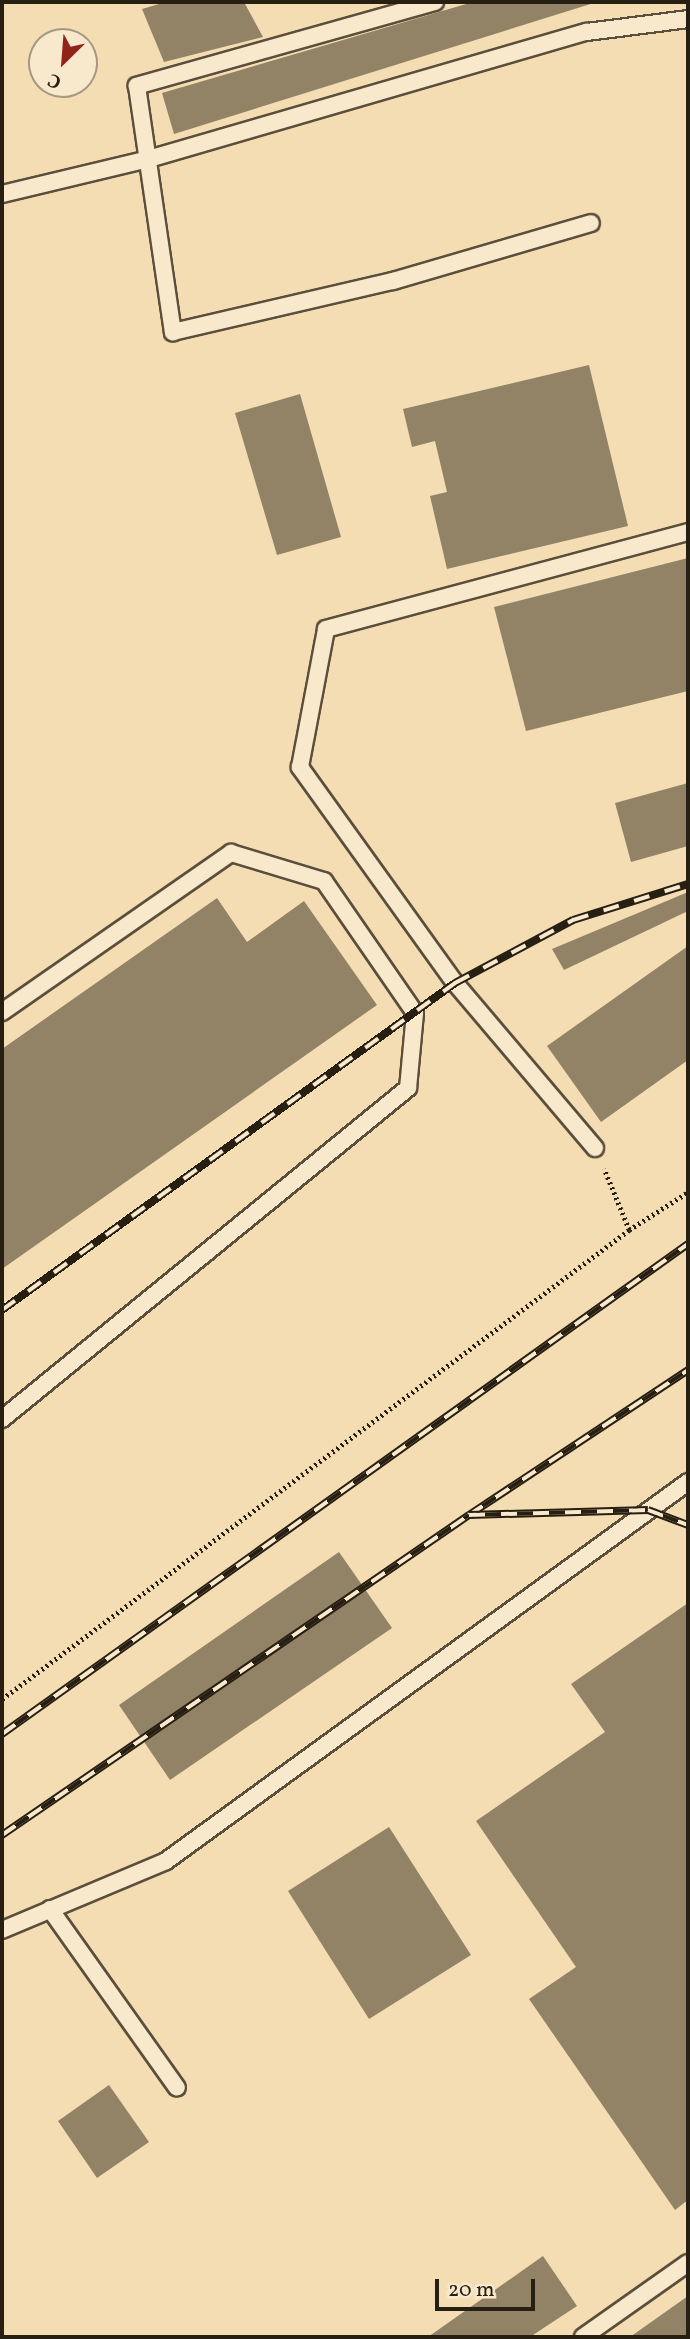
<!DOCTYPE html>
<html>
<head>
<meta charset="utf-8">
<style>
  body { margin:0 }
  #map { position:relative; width:690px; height:2339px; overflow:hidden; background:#f4ddb2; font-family:Vollkorn,serif }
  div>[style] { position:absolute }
  .building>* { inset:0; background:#928266 }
  .path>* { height:4.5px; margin-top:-2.25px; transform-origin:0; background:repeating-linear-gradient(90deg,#281f13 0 2px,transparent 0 5.5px) }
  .roads { filter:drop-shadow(2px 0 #5b4e3b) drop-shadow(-2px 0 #5b4e3b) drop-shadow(0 2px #5b4e3b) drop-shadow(0 -2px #5b4e3b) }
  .service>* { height:16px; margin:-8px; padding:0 8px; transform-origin:8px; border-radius:8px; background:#f8e9cd }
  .rail>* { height:8px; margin-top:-4px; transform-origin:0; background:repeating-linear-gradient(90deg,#f8e9cd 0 16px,#281f13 0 32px); box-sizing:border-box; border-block:2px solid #281f13 }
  span { translate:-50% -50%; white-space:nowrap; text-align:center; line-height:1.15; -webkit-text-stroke:6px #f8e9cd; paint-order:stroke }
  .frame { position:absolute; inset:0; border:4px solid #281f13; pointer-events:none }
  .north { position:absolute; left:28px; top:28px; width:70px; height:70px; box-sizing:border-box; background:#f8e9cd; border:2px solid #a59883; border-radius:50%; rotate:205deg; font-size:19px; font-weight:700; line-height:28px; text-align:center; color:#281f13 }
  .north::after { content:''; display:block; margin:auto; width:24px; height:32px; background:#8f2418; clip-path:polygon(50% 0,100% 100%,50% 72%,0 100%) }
  .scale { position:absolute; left:435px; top:2279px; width:100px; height:32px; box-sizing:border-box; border:4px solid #281f13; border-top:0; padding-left:9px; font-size:21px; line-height:24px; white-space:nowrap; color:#281f13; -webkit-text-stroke:5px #f8e9cd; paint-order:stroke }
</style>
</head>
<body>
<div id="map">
  <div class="building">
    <div style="clip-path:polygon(166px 2px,244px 2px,263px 37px,164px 62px,142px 9px)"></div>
    <div style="clip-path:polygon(473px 2px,597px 2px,174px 134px,162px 93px)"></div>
    <div style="clip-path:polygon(589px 365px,628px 526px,447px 569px,430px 496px,447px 492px,435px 441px,412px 447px,403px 409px)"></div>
    <div style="clip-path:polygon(300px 394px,341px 537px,277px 555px,235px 413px)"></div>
    <div style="clip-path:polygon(688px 558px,688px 691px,526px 731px,494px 607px)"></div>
    <div style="clip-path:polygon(688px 783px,688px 846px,631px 862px,615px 803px)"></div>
    <div style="clip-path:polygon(688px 892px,688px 911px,564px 970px,552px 949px)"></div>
    <div style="clip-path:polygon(217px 898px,247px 942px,304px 901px,377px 1005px,2px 1269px,2px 1049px)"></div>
    <div style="clip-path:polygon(688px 946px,688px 1060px,601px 1122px,547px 1046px)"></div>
    <div style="clip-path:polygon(339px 1552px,392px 1628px,170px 1780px,119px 1705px)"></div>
    <div style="clip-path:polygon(688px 1603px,688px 2200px,675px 2210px,529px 1999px,576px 1967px,476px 1821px,605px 1732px,571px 1684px)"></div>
    <div style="clip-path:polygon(389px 1827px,471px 1955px,369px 2019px,288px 1891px)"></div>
    <div style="clip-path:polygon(109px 2085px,149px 2142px,97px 2178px,58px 2121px)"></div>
    <div style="clip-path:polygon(543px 2256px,577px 2306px,530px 2337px,428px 2337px)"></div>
    <div style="clip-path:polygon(688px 2296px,688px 2337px,630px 2337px)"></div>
  </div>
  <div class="path">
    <div style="left:629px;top:1230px;width:70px;rotate:-32.8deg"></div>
    <div style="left:2px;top:1699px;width:783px;rotate:-36.8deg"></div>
    <div style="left:629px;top:1230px;width:66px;rotate:-112.3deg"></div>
  </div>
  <div class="roads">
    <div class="service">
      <div style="left:435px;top:2px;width:310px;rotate:164.3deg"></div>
      <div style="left:137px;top:86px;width:249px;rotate:81.7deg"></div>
      <div style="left:173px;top:332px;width:226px;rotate:-13.1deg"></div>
      <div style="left:393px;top:281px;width:206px;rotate:-16.3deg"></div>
      <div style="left:2px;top:194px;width:147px;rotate:-13.4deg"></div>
      <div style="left:145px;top:160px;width:460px;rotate:-16.2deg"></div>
      <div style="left:587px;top:32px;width:102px;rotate:-7.3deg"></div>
      <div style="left:2px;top:1012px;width:279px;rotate:-34.8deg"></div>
      <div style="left:231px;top:853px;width:97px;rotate:16.8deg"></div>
      <div style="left:324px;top:881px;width:160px;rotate:55.4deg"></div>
      <div style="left:415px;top:1013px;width:75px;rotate:95.3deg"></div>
      <div style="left:408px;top:1088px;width:524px;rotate:140.81deg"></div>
      <div style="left:595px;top:1148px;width:216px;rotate:-130.3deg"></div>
      <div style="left:455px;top:983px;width:266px;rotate:-125.7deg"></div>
      <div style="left:300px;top:767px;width:140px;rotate:-79.3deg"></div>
      <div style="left:326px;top:629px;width:375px;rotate:-15deg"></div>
      <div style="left:50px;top:1909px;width:219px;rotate:54.6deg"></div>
      <div style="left:2px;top:1930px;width:178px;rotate:-22.8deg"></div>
      <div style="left:166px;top:1861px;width:645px;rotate:-35.98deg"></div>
      <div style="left:583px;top:2337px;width:128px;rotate:-35.2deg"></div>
    </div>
  </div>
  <div class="rail">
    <div style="left:2px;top:1310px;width:559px;rotate:-35.82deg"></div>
    <div style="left:455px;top:983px;width:134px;rotate:-28.1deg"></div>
    <div style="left:573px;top:920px;width:121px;rotate:-17.4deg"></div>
    <div style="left:469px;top:1515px;width:263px;rotate:-33.5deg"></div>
    <div style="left:2px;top:1734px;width:843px;rotate:-35.54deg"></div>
    <div style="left:2px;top:1835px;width:566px;rotate:-34.42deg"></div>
    <div style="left:469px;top:1515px;width:179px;rotate:-1.6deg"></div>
    <div style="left:648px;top:1510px;width:43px;rotate:20.6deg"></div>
  </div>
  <div class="frame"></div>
  <div class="north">С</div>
  <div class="scale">20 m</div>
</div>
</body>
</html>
